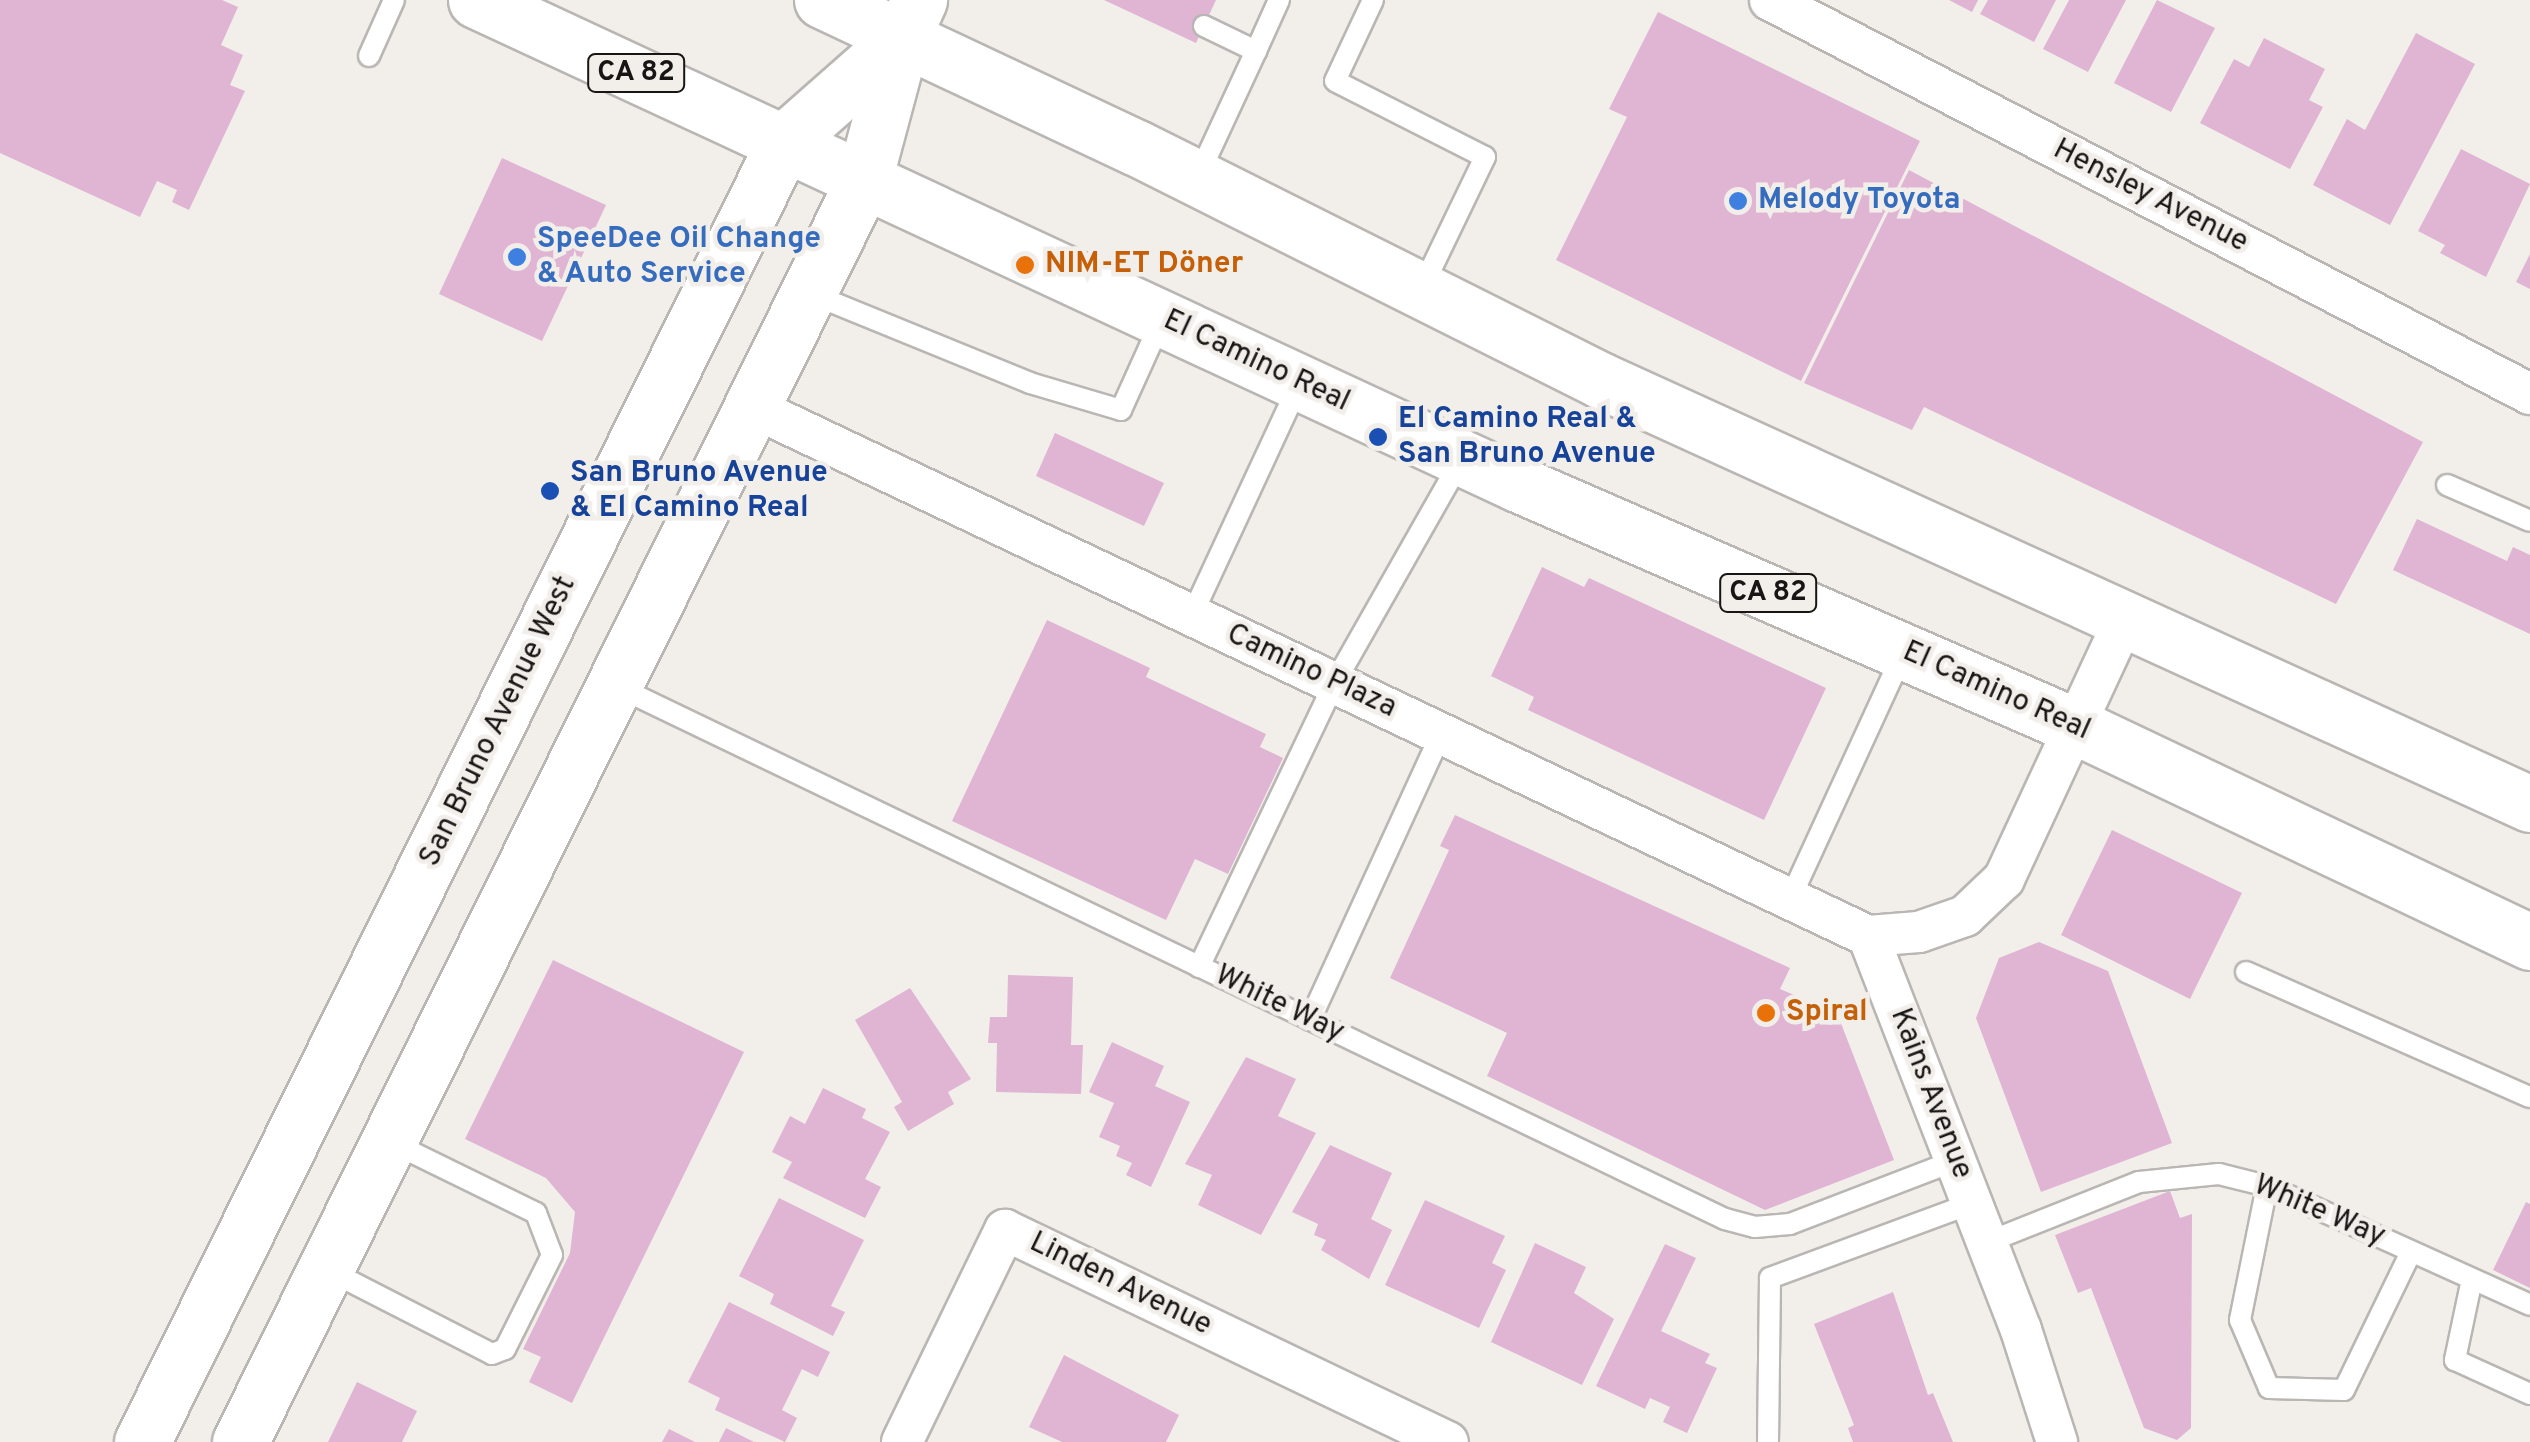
<!DOCTYPE html>
<html>
<head>
<meta charset="utf-8">
<style>
  body { margin:0 }
  #map { position:relative; width:2530px; height:1442px; overflow:hidden; background:#f2efeb; font-family:Overpass,sans-serif }
  div>[style] { position:absolute }
  .building>* { inset:0; background:#dfb5d3 }
  .roads { filter:drop-shadow(2px 0 #b9b6b3) drop-shadow(-2px 0 #b9b6b3) drop-shadow(0 2px #b9b6b3) drop-shadow(0 -2px #b9b6b3) }
  .service>* { height:20px; margin:-10px; padding:0 10px; transform-origin:10px; border-radius:10px; background:#fff }
  .minor>* { height:40px; margin:-20px; padding:0 20px; transform-origin:20px; border-radius:20px; background:#fff }
  .secondary>* { height:55px; margin:-27.5px; padding:0 27.5px; transform-origin:27.5px; border-radius:27.5px; background:#fff }
  .primary>* { height:55px; margin:-27.5px; padding:0 27.5px; transform-origin:27.5px; border-radius:27.5px; background:#fff }
  .dots>* { width:28px; height:28px; translate:-50% -50%; box-sizing:border-box; border:5px solid #f2efeb; border-radius:50% }
  span { translate:-50% -50%; white-space:nowrap; text-align:center; line-height:1.15; -webkit-text-stroke:9px #f2efeb; paint-order:stroke }
  .shield-label span { padding:2px 8px; background:#f2efeb; border:2px solid; border-radius:8px; -webkit-text-stroke-width:0 }
  .shield-label { font-size:28px; color:#171615; font-weight:700 }
  .street-label { font-size:30px; color:#171615 }
  .shop-label { font-size:30px; color:#366cbe; font-weight:700 }
  .left { translate:0 -50%; text-align:left }
  .food-label { font-size:30px; color:#c56008; font-weight:700 }
  .transit-label { font-size:30px; color:#164399; font-weight:700 }
</style>
</head>
<body>
<div id="map">
  <div class="building">
    <div style="clip-path:polygon(0 0,222px 0,238px 7px,221px 45px,243px 55px,230px 85px,245px 91px,189px 210px,172px 202px,177px 190px,157px 181px,140px 217px,0 153px)"></div>
    <div style="clip-path:polygon(1104px 0,1216px 0,1196px 43px)"></div>
    <div style="clip-path:polygon(1949px 0,1978px 0,1972px 12px)"></div>
    <div style="clip-path:polygon(1988px 0,2056px 0,2034px 42px,1980px 14px)"></div>
    <div style="clip-path:polygon(2069px 0,2126px 0,2088px 72px,2043px 49px)"></div>
    <div style="clip-path:polygon(2157px 0,2215px 28px,2171px 112px,2114px 83px)"></div>
    <div style="clip-path:polygon(1658px 12px,1920px 141px,1801px 381px,1556px 260px,1627px 117px,1609px 109px)"></div>
    <div style="clip-path:polygon(2416px 33px,2475px 64px,2390px 225px,2313px 185px,2347px 119px,2365px 130px)"></div>
    <div style="clip-path:polygon(2264px 38px,2325px 69px,2309px 100px,2323px 107px,2290px 169px,2200px 123px,2234px 59px,2249px 67px)"></div>
    <div style="clip-path:polygon(2461px 149px,2530px 184px,2486px 277px,2440px 253px,2445px 245px,2418px 231px)"></div>
    <div style="clip-path:polygon(502px 158px,606px 205px,542px 341px,439px 294px)"></div>
    <div style="clip-path:polygon(1909px 170px,2423px 442px,2336px 604px,1924px 407px,1912px 430px,1804px 383px)"></div>
    <div style="clip-path:polygon(2530px 254px,2530px 289px,2516px 282px)"></div>
    <div style="clip-path:polygon(1055px 433px,1164px 483px,1144px 526px,1036px 476px)"></div>
    <div style="clip-path:polygon(2417px 519px,2507px 561px,2513px 547px,2530px 555px,2530px 634px,2393px 570px)"></div>
    <div style="clip-path:polygon(1542px 567px,1584px 587px,1589px 578px,1826px 688px,1764px 820px,1528px 710px,1534px 697px,1491px 676px)"></div>
    <div style="clip-path:polygon(1047px 620px,1150px 668px,1146px 677px,1266px 734px,1260px 747px,1283px 758px,1228px 874px,1195px 859px,1166px 920px,952px 821px)"></div>
    <div style="clip-path:polygon(1455px 815px,1790px 968px,1780px 989px,1837px 1013px,1894px 1160px,1765px 1210px,1487px 1076px,1507px 1033px,1390px 978px,1449px 850px,1440px 846px)"></div>
    <div style="clip-path:polygon(2112px 830px,2242px 893px,2190px 999px,2061px 935px)"></div>
    <div style="clip-path:polygon(2039px 942px,2108px 971px,2172px 1143px,2041px 1192px,1976px 1018px,1999px 958px)"></div>
    <div style="clip-path:polygon(553px 960px,744px 1052px,572px 1403px,529px 1382px,541px 1357px,523px 1349px,570px 1253px,575px 1212px,546px 1178px,465px 1139px)"></div>
    <div style="clip-path:polygon(1008px 975px,1073px 977px,1071px 1045px,1083px 1045px,1081px 1094px,996px 1092px,997px 1043px,988px 1043px,990px 1017px,1007px 1017px)"></div>
    <div style="clip-path:polygon(910px 988px,971px 1079px,948px 1092px,954px 1104px,908px 1131px,894px 1107px,902px 1102px,855px 1020px)"></div>
    <div style="clip-path:polygon(1112px 1042px,1164px 1066px,1155px 1086px,1190px 1102px,1151px 1187px,1126px 1175px,1132px 1163px,1116px 1156px,1120px 1146px,1099px 1137px,1114px 1103px,1089px 1092px)"></div>
    <div style="clip-path:polygon(1246px 1057px,1296px 1079px,1278px 1116px,1316px 1133px,1261px 1235px,1198px 1205px,1212px 1175px,1185px 1164px)"></div>
    <div style="clip-path:polygon(823px 1088px,866px 1109px,862px 1118px,890px 1132px,865px 1179px,881px 1187px,865px 1218px,783px 1178px,792px 1162px,772px 1152px,790px 1116px,805px 1124px)"></div>
    <div style="clip-path:polygon(1330px 1145px,1392px 1173px,1371px 1219px,1392px 1230px,1369px 1279px,1321px 1250px,1326px 1240px,1314px 1235px,1318px 1224px,1292px 1212px)"></div>
    <div style="clip-path:polygon(2170px 1191px,2180px 1218px,2192px 1214px,2191px 1428px,2177px 1440px,2144px 1428px,2091px 1288px,2078px 1293px,2055px 1235px)"></div>
    <div style="clip-path:polygon(779px 1198px,864px 1240px,831px 1306px,845px 1312px,833px 1336px,770px 1304px,774px 1294px,739px 1276px)"></div>
    <div style="clip-path:polygon(1425px 1200px,1505px 1236px,1492px 1263px,1506px 1270px,1479px 1328px,1385px 1285px)"></div>
    <div style="clip-path:polygon(2526px 1202px,2530px 1204px,2530px 1288px,2493px 1270px)"></div>
    <div style="clip-path:polygon(1535px 1243px,1586px 1267px,1574px 1293px,1614px 1319px,1582px 1385px,1491px 1342px)"></div>
    <div style="clip-path:polygon(1665px 1244px,1696px 1258px,1661px 1331px,1710px 1354px,1705px 1363px,1717px 1368px,1687px 1433px,1663px 1422px,1670px 1407px,1650px 1398px,1645px 1409px,1596px 1386px)"></div>
    <div style="clip-path:polygon(1893px 1292px,1928px 1395px,1933px 1393px,1953px 1442px,1853px 1442px,1848px 1428px,1854px 1425px,1814px 1324px)"></div>
    <div style="clip-path:polygon(729px 1302px,830px 1352px,818px 1377px,802px 1369px,782px 1410px,797px 1418px,785px 1442px,715px 1410px,720px 1398px,688px 1382px)"></div>
    <div style="clip-path:polygon(1064px 1355px,1179px 1415px,1166px 1442px,1062px 1442px,1029px 1427px)"></div>
    <div style="clip-path:polygon(357px 1382px,417px 1411px,402px 1442px,328px 1442px)"></div>
    <div style="clip-path:polygon(726px 1428px,754px 1442px,719px 1442px)"></div>
    <div style="clip-path:polygon(669px 1429px,695px 1442px,662px 1442px)"></div>
  </div>
  <div class="roads">
    <div class="service">
      <div style="left:1373px;top:0;width:89px;rotate:115.1deg"></div>
      <div style="left:1335px;top:81px;width:168px;rotate:26.9deg"></div>
      <div style="left:1485px;top:157px;width:145px;rotate:115.7deg"></div>
      <div style="left:1204px;top:26px;width:58px;rotate:25.7deg"></div>
      <div style="left:1256px;top:51px;width:56px;rotate:-65.7deg"></div>
      <div style="left:369px;top:56px;width:61px;rotate:-65.9deg"></div>
      <div style="left:1198px;top:176px;width:138px;rotate:-65.1deg"></div>
      <div style="left:812px;top:294px;width:235px;rotate:22.2deg"></div>
      <div style="left:1030px;top:383px;width:95px;rotate:16.5deg"></div>
      <div style="left:1121px;top:410px;width:100px;rotate:-65.7deg"></div>
      <div style="left:2447px;top:485px;width:90px;rotate:23.4deg"></div>
      <div style="left:1192px;top:615px;width:255px;rotate:-65.1deg"></div>
      <div style="left:618px;top:687px;width:1228px;rotate:25.67deg"></div>
      <div style="left:1725px;top:1219px;width:31px;rotate:15deg"></div>
      <div style="left:1755px;top:1227px;width:35px;rotate:-5deg"></div>
      <div style="left:1790px;top:1224px;width:179px;rotate:-21deg"></div>
      <div style="left:1790px;top:899px;width:271px;rotate:-65.3deg"></div>
      <div style="left:1199px;top:967px;width:316px;rotate:-64.5deg"></div>
      <div style="left:1335px;top:682px;width:257px;rotate:-60.4deg"></div>
      <div style="left:2246px;top:972px;width:310px;rotate:23.8deg"></div>
      <div style="left:1310px;top:1020px;width:315px;rotate:-65.4deg"></div>
      <div style="left:2267px;top:1186px;width:137px;rotate:101.4deg"></div>
      <div style="left:2240px;top:1320px;width:74px;rotate:66.9deg"></div>
      <div style="left:2269px;top:1388px;width:75px;rotate:1.5deg"></div>
      <div style="left:2344px;top:1390px;width:153px;rotate:-64.1deg"></div>
      <div style="left:1988px;top:1242px;width:162px;rotate:-21.7deg"></div>
      <div style="left:2139px;top:1182px;width:80px;rotate:-5.7deg"></div>
      <div style="left:2219px;top:1174px;width:49px;rotate:14deg"></div>
      <div style="left:2267px;top:1186px;width:289px;rotate:24.3deg"></div>
      <div style="left:328px;top:1270px;width:184px;rotate:27.1deg"></div>
      <div style="left:492px;top:1354px;width:14px;rotate:-21deg"></div>
      <div style="left:505px;top:1349px;width:105px;rotate:-63.4deg"></div>
      <div style="left:552px;top:1255px;width:45px;rotate:-110.9deg"></div>
      <div style="left:536px;top:1213px;width:161px;rotate:-153.9deg"></div>
      <div style="left:2472px;top:1279px;width:83px;rotate:101.9deg"></div>
      <div style="left:2455px;top:1360px;width:82px;rotate:24.4deg"></div>
      <div style="left:1768px;top:1442px;width:164px;rotate:-89.3deg"></div>
      <div style="left:1770px;top:1278px;width:216px;rotate:-20.3deg"></div>
    </div>
    <div class="minor">
      <div style="left:1770px;top:0;width:856px;rotate:27.4deg"></div>
      <div style="left:754px;top:408px;width:1233px;rotate:25.36deg"></div>
      <div style="left:902px;top:1442px;width:236px;rotate:-64.1deg"></div>
      <div style="left:1005px;top:1230px;width:491px;rotate:25.6deg"></div>
      <div style="left:2057px;top:1442px;width:118px;rotate:-107.8deg"></div>
      <div style="left:2021px;top:1330px;width:423px;rotate:-111.2deg"></div>
      <div style="left:1868px;top:936px;width:51px;rotate:-4.5deg"></div>
      <div style="left:1919px;top:932px;width:49px;rotate:-19.2deg"></div>
      <div style="left:1965px;top:916px;width:54px;rotate:-43.5deg"></div>
      <div style="left:2004px;top:879px;width:288px;rotate:-65.1deg"></div>
    </div>
    <div class="secondary">
      <div style="left:142px;top:1442px;width:1451px;rotate:-63.7deg"></div>
      <div style="left:785px;top:141px;width:156px;rotate:-41.4deg"></div>
      <div style="left:240px;top:1442px;width:1408px;rotate:-63.69deg"></div>
      <div style="left:864px;top:180px;width:147px;rotate:-75deg"></div>
      <div style="left:902px;top:38px;width:42px;rotate:-65.9deg"></div>
    </div>
    <div class="primary">
      <div style="left:476px;top:0;width:1149px;rotate:24.91deg"></div>
      <div style="left:1518px;top:484px;width:607px;rotate:23.48deg"></div>
      <div style="left:2075px;top:726px;width:504px;rotate:25.39deg"></div>
      <div style="left:822px;top:0;width:348px;rotate:25.2deg"></div>
      <div style="left:1137px;top:148px;width:518px;rotate:26.61deg"></div>
      <div style="left:1600px;top:380px;width:1022px;rotate:24.51deg"></div>
    </div>
  </div>
  <div class="dots">
    <div style="left:1738px;top:201px;background:#3f7fe0"></div>
    <div style="left:517px;top:257px;background:#3f7fe0"></div>
    <div style="left:1025px;top:265px;background:#e8710a"></div>
    <div style="left:1378px;top:437px;background:#1a4fb4"></div>
    <div style="left:550px;top:491px;background:#1a4fb4"></div>
    <div style="left:1766px;top:1013px;background:#e8710a"></div>
  </div>
  <div class="shield-label">
    <span style="left:636px;top:73px">CA 82</span>
    <span style="left:1768px;top:593px">CA 82</span>
  </div>
  <div class="street-label">
    <span style="left:2150px;top:197px;rotate:27deg">Hensley Avenue</span>
    <span style="left:1256px;top:362px;rotate:25deg">El Camino Real</span>
    <span style="left:1311px;top:672px;rotate:25deg">Camino Plaza</span>
    <span style="left:1996px;top:692px;rotate:24deg">El Camino Real</span>
    <span style="left:499px;top:722px;rotate:-64deg">San Bruno Avenue West</span>
    <span style="left:1279px;top:1005px;rotate:26deg">White Way</span>
    <span style="left:1930px;top:1094px;rotate:69deg">Kains Avenue</span>
    <span style="left:2319px;top:1212px;rotate:23deg">White Way</span>
    <span style="left:1120px;top:1285px;rotate:26deg">Linden Avenue</span>
  </div>
  <div class="shop-label">
    <span class="left" style="left:1758px;top:201px">Melody Toyota</span>
    <span class="left" style="left:537px;top:257px">SpeeDee Oil Change<br>&amp; Auto Service</span>
  </div>
  <div class="food-label">
    <span class="left" style="left:1045px;top:265px">NIM-ET Döner</span>
    <span class="left" style="left:1786px;top:1013px">Spiral</span>
  </div>
  <div class="transit-label">
    <span class="left" style="left:1398px;top:437px">El Camino Real &amp;<br>San Bruno Avenue</span>
    <span class="left" style="left:570px;top:491px">San Bruno Avenue<br>&amp; El Camino Real</span>
  </div>
</div>
</body>
</html>
